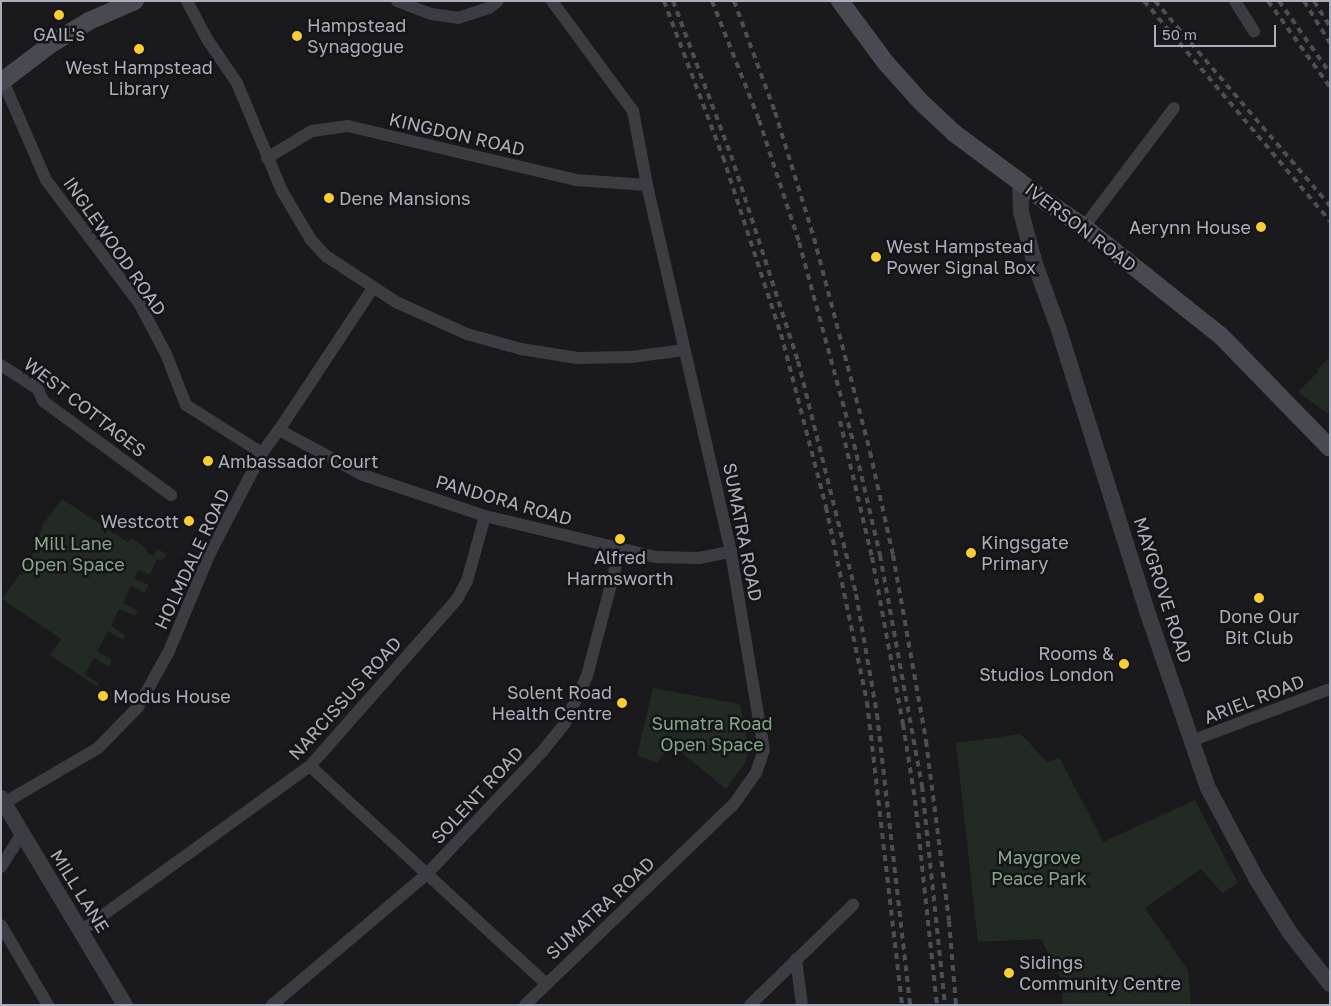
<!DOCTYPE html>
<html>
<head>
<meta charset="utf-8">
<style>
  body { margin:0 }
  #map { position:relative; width:1331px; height:1006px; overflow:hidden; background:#1a191c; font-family:"Golos Text",sans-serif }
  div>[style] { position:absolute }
  .green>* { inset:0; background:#212a23 }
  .minor>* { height:12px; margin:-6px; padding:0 6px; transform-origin:6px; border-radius:6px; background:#3c3c43 }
  .tertiary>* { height:16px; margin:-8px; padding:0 8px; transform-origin:8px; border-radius:8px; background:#3c3c43 }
  .secondary>* { height:18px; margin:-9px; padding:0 9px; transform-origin:9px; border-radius:9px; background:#484951 }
  .rail>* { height:4px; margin-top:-2px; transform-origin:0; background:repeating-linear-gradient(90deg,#4d4e56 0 6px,transparent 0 11px) }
  .dots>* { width:14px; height:14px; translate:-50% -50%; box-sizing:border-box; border:2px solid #151417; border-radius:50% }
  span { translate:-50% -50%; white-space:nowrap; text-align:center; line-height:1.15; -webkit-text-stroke:5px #151417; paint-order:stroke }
  .poi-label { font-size:18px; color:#abafbc }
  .left { translate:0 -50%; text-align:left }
  .right { translate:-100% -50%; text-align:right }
  .street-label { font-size:18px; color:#abafbc }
  .park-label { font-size:18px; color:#82a788 }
  .frame { position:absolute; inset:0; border:2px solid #abafbc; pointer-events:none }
  .scale { position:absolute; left:1154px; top:25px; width:122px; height:22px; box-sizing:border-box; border:2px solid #abafbc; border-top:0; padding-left:6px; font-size:15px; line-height:18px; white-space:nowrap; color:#abafbc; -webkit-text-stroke:4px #151417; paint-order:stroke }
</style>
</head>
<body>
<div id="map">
  <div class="green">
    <div style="clip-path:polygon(1330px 357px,1330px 415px,1298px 392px,1319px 371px,1317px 369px)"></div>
    <div style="clip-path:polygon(62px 499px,128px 542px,131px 538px,147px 549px,146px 552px,153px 556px,157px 549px,167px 554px,163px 561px,157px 559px,150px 575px,138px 570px,134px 579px,149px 585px,145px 593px,131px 586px,123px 603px,138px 611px,135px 616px,119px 609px,111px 626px,125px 635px,123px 640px,108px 631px,97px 651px,112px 660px,109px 667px,94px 658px,85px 674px,99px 684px,97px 687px,50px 655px,61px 639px,2px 599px,31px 559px,43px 524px)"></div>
    <div style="clip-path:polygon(653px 688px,740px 704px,749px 751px,745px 763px,726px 789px,671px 744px,657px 763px,637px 755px)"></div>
    <div style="clip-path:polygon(1021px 734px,1047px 762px,1060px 758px,1103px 842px,1195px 800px,1238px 883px,1222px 893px,1201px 869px,1145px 908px,1188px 970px,1191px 1005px,1063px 1005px,1061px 978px,1041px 939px,978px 942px,956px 743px)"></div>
  </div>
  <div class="minor">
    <div style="left:187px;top:1px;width:43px;rotate:62.2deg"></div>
    <div style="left:207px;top:39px;width:53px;rotate:55.7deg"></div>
    <div style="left:237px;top:83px;width:117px;rotate:67.4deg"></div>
    <div style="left:282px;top:191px;width:57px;rotate:59.4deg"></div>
    <div style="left:311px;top:240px;width:22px;rotate:47deg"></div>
    <div style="left:326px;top:256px;width:84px;rotate:33.3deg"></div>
    <div style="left:396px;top:302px;width:78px;rotate:24.3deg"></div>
    <div style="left:467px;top:334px;width:56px;rotate:15.5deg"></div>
    <div style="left:521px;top:349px;width:57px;rotate:9.1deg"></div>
    <div style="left:577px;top:358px;width:54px;rotate:-1.1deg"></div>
    <div style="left:631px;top:357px;width:54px;rotate:-7.4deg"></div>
    <div style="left:397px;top:1px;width:36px;rotate:21deg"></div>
    <div style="left:431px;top:14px;width:27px;rotate:8deg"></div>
    <div style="left:458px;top:18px;width:33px;rotate:-18deg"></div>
    <div style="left:489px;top:8px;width:11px;rotate:-38deg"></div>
    <div style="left:1235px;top:1px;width:36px;rotate:58deg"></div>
    <div style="left:3px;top:81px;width:108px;rotate:66.5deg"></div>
    <div style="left:46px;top:180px;width:154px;rotate:52.9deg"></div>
    <div style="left:139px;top:303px;width:58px;rotate:62.1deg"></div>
    <div style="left:166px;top:354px;width:55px;rotate:68.6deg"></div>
    <div style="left:186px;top:405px;width:90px;rotate:32.3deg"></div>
    <div style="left:267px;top:158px;width:52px;rotate:-31deg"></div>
    <div style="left:312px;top:131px;width:36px;rotate:-8deg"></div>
    <div style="left:348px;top:126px;width:234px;rotate:13.3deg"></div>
    <div style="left:576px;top:180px;width:71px;rotate:4deg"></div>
    <div style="left:1084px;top:227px;width:149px;rotate:-52.9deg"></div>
    <div style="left:1px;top:365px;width:44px;rotate:33deg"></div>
    <div style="left:38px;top:389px;width:13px;rotate:67deg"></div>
    <div style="left:43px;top:401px;width:159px;rotate:36.3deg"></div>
    <div style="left:279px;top:430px;width:95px;rotate:28.2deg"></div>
    <div style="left:363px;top:475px;width:129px;rotate:18.6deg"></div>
    <div style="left:485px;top:516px;width:176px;rotate:13.5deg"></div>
    <div style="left:656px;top:557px;width:43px;rotate:1.3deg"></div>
    <div style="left:699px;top:558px;width:33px;rotate:-11deg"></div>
    <div style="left:1191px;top:741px;width:148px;rotate:-20.5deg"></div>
    <div style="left:310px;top:766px;width:321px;rotate:42.7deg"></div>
    <div style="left:4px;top:803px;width:109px;rotate:-30.3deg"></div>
    <div style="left:98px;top:748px;width:57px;rotate:-45.7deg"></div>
    <div style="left:138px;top:707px;width:64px;rotate:-61deg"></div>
    <div style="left:169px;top:651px;width:106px;rotate:-67.3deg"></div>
    <div style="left:210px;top:553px;width:113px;rotate:-62.5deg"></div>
    <div style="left:262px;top:453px;width:29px;rotate:-54deg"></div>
    <div style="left:279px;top:430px;width:170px;rotate:-56.5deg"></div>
    <div style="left:1px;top:867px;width:38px;rotate:-58deg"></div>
    <div style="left:1px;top:925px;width:93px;rotate:59.6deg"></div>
    <div style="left:81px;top:931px;width:282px;rotate:-35.8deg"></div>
    <div style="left:310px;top:766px;width:222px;rotate:-48.6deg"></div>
    <div style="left:457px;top:599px;width:21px;rotate:-61deg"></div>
    <div style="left:467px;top:581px;width:67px;rotate:-74.5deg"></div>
    <div style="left:796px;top:959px;width:46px;rotate:82.6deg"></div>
    <div style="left:272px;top:1005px;width:202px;rotate:-40.2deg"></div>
    <div style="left:426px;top:875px;width:168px;rotate:-46.7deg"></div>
    <div style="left:541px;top:753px;width:38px;rotate:-51deg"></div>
    <div style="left:565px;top:723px;width:52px;rotate:-64.9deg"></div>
    <div style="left:587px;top:676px;width:130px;rotate:-75.3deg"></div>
    <div style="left:525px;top:1005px;width:290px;rotate:-43.9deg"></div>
    <div style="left:734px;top:804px;width:38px;rotate:-55deg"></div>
    <div style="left:756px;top:773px;width:24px;rotate:-71deg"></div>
    <div style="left:764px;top:750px;width:201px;rotate:-99.5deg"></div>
    <div style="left:731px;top:552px;width:376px;rotate:-102.9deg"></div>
    <div style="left:647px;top:185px;width:75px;rotate:-100.7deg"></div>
    <div style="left:633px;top:111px;width:137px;rotate:-126.4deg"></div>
    <div style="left:750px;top:1005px;width:144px;rotate:-44.2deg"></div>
  </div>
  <div class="tertiary">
    <div style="left:1020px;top:181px;width:31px;rotate:88deg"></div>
    <div style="left:1021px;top:212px;width:54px;rotate:74.9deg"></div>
    <div style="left:1035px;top:264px;width:70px;rotate:70deg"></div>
    <div style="left:1059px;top:330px;width:298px;rotate:72.6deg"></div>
    <div style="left:1148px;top:614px;width:184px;rotate:71deg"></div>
    <div style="left:1208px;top:788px;width:102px;rotate:61.9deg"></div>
    <div style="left:1256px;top:878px;width:65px;rotate:58.3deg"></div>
    <div style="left:1290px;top:933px;width:65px;rotate:51.9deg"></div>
    <div style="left:1px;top:798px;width:241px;rotate:59.1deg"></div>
  </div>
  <div class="secondary">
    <div style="left:840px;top:1px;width:77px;rotate:53.4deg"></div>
    <div style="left:886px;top:63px;width:52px;rotate:48.1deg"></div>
    <div style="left:921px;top:102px;width:45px;rotate:43.2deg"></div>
    <div style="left:954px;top:133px;width:116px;rotate:36.6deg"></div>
    <div style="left:1047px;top:202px;width:45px;rotate:34deg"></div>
    <div style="left:1084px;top:227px;width:175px;rotate:38.5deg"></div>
    <div style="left:1221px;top:336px;width:156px;rotate:45.8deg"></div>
    <div style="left:1px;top:82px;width:63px;rotate:-37.2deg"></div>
    <div style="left:51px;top:44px;width:44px;rotate:-31.2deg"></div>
    <div style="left:89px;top:21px;width:50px;rotate:-23.5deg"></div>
  </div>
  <div class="rail">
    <div style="left:664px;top:1px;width:167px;rotate:69.3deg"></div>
    <div style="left:723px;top:157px;width:186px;rotate:71.9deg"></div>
    <div style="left:781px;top:334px;width:179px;rotate:75.4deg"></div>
    <div style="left:826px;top:507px;width:199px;rotate:78.1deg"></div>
    <div style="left:867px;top:702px;width:305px;rotate:83.4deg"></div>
    <div style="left:673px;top:1px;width:165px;rotate:69.4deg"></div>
    <div style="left:731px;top:155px;width:217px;rotate:72deg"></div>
    <div style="left:798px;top:361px;width:240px;rotate:76deg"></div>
    <div style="left:856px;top:594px;width:122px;rotate:80.1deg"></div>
    <div style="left:877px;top:714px;width:293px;rotate:83.5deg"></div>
    <div style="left:712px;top:1px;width:128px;rotate:68.4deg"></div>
    <div style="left:759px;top:120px;width:128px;rotate:71.8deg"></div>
    <div style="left:799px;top:242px;width:209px;rotate:74.8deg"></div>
    <div style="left:854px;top:444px;width:114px;rotate:76.8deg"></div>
    <div style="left:880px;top:555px;width:235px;rotate:79.7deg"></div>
    <div style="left:922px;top:786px;width:220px;rotate:84deg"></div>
    <div style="left:734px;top:1px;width:118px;rotate:69.7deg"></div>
    <div style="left:775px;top:112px;width:132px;rotate:72.8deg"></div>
    <div style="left:814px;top:238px;width:221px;rotate:75.3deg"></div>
    <div style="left:870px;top:452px;width:106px;rotate:77.4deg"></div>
    <div style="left:893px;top:555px;width:189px;rotate:79.9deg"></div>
    <div style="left:926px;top:741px;width:181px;rotate:82.7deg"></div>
    <div style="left:949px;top:921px;width:84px;rotate:85.2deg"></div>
    <div style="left:1144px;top:1px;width:288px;rotate:49.8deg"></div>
    <div style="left:1155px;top:1px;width:270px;rotate:49.5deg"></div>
    <div style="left:1268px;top:1px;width:106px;rotate:54.2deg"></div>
    <div style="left:1279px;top:1px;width:88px;rotate:54.7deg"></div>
    <div style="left:1304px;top:1px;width:49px;rotate:58.2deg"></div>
    <div style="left:1314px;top:1px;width:31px;rotate:58deg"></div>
    <div style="left:1330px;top:1px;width:1px;rotate:90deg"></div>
    <div style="left:840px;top:421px;width:140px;rotate:76.8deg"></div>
    <div style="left:872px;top:557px;width:170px;rotate:79.5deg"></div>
    <div style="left:903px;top:724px;width:77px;rotate:81deg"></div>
    <div style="left:915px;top:800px;width:206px;rotate:83.9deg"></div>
  </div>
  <div class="dots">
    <div style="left:59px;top:15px;background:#f9cd34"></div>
    <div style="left:297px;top:36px;background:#f9cd34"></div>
    <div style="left:139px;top:49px;background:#f9cd34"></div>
    <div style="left:329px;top:198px;background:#f9cd34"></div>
    <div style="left:1261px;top:227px;background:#f9cd34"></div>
    <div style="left:876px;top:257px;background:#f9cd34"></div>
    <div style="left:208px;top:461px;background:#f9cd34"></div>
    <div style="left:189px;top:521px;background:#f9cd34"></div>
    <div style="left:620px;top:539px;background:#f9cd34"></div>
    <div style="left:971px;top:553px;background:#f9cd34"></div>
    <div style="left:1259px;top:598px;background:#f9cd34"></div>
    <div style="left:1124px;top:664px;background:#f9cd34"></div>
    <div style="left:103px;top:696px;background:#f9cd34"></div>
    <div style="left:622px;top:703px;background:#f9cd34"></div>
    <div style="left:1009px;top:973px;background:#f9cd34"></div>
  </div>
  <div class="poi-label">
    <span class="left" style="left:307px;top:36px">Hampstead<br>Synagogue</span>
    <span style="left:59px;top:34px">GAIL's</span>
    <span style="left:139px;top:78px">West Hampstead<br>Library</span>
    <span class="left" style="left:339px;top:198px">Dene Mansions</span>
    <span class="right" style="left:1251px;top:227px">Aerynn House</span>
    <span class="left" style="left:886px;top:257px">West Hampstead<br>Power Signal Box</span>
    <span class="left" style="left:218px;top:461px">Ambassador Court</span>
    <span class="right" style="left:179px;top:521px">Westcott</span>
    <span class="left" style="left:981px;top:553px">Kingsgate<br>Primary</span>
    <span style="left:620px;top:568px">Alfred<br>Harmsworth</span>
    <span style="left:1259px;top:627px">Done Our<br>Bit Club</span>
    <span class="right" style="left:1114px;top:664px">Rooms &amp;<br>Studios London</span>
    <span class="right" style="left:612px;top:703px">Solent Road<br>Health Centre</span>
    <span class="left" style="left:113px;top:696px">Modus House</span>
    <span class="left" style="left:1019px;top:973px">Sidings<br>Community Centre</span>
  </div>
  <div class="street-label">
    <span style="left:457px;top:134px;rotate:13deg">KINGDON ROAD</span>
    <span style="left:1081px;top:227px;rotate:37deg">IVERSON ROAD</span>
    <span style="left:115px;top:246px;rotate:55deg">INGLEWOOD ROAD</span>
    <span style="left:85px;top:407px;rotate:38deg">WEST COTTAGES</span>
    <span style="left:504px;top:500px;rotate:16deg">PANDORA ROAD</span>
    <span style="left:743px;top:532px;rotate:79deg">SUMATRA ROAD</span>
    <span style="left:192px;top:559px;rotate:-65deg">HOLMDALE ROAD</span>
    <span style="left:1163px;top:590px;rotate:72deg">MAYGROVE ROAD</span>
    <span style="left:345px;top:698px;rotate:-48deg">NARCISSUS ROAD</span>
    <span style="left:1254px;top:699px;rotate:-21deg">ARIEL ROAD</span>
    <span style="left:477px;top:795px;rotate:-47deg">SOLENT ROAD</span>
    <span style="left:80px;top:891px;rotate:58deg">MILL LANE</span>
    <span style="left:600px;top:908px;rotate:-43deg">SUMATRA ROAD</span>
  </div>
  <div class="park-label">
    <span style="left:73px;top:554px">Mill Lane<br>Open Space</span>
    <span style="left:712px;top:734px">Sumatra Road<br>Open Space</span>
    <span style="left:1039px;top:868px">Maygrove<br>Peace Park</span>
  </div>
  <div class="frame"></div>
  <div class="scale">50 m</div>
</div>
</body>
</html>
